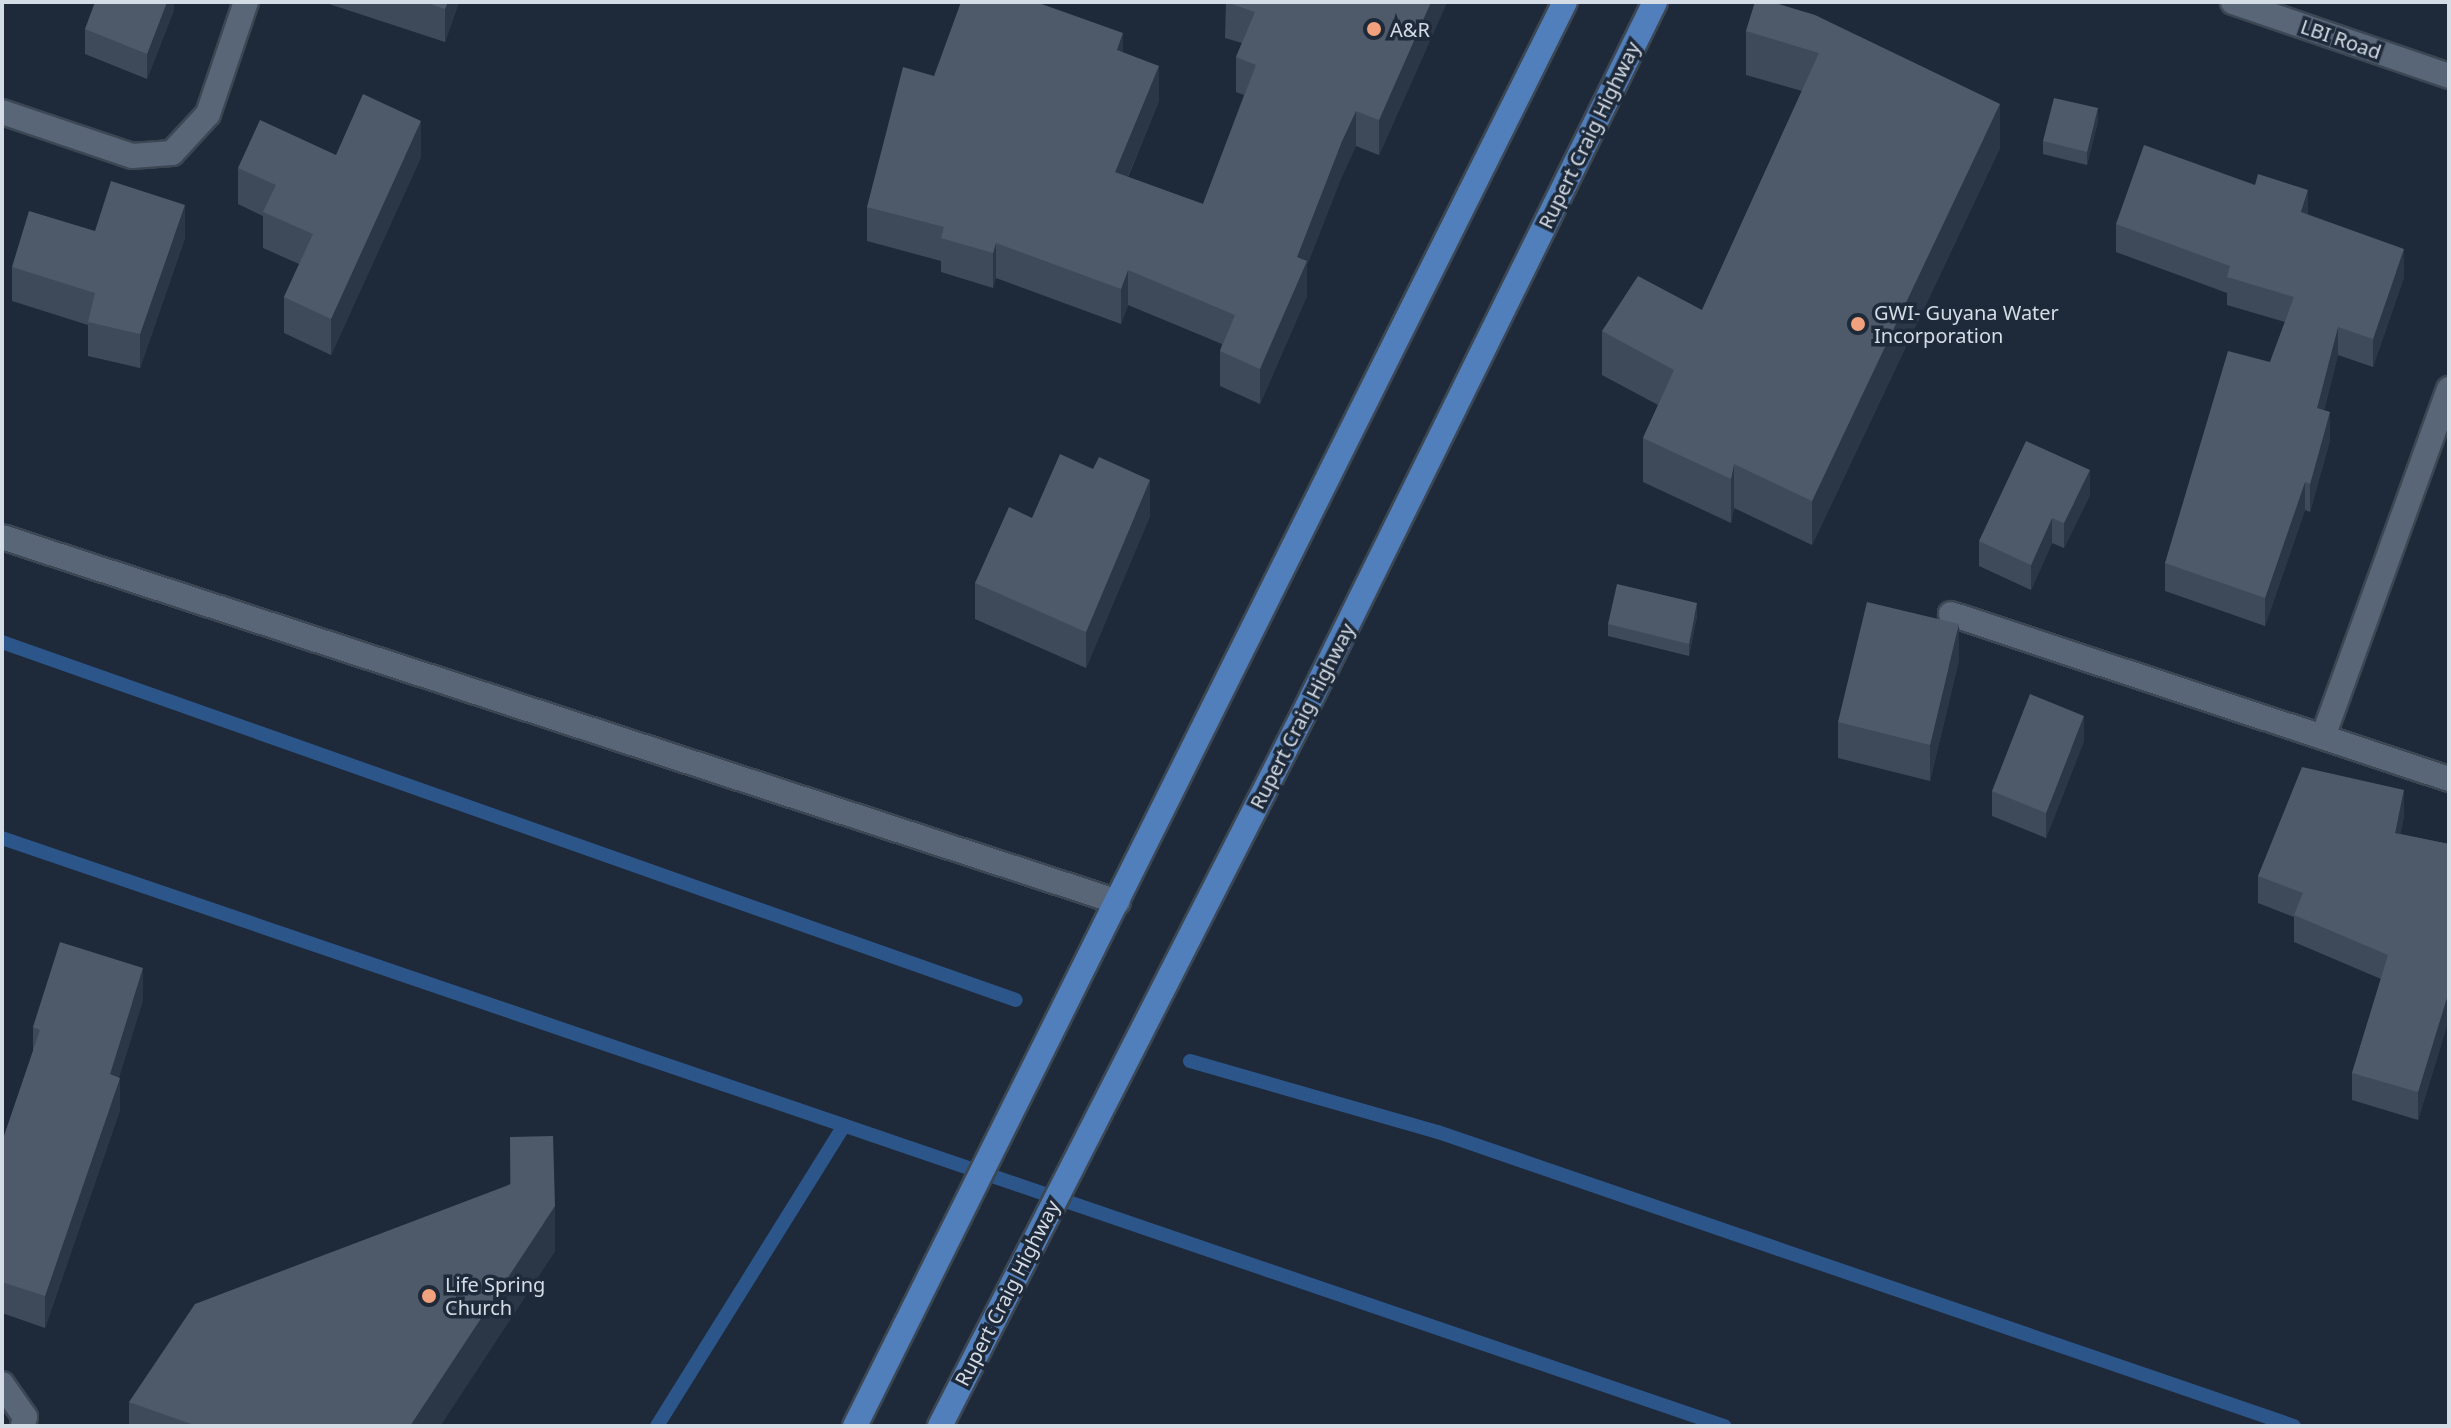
<!DOCTYPE html>
<html>
<head>
<meta charset="utf-8">
<style>
  body { margin:0 }
  #map { position:relative; width:2451px; height:1428px; overflow:hidden; background:#1e2939; font-family:"Noto Sans",sans-serif }
  div>[style] { position:absolute }
  .stream>* { height:14px; margin:-7px; padding:0 7px; transform-origin:7px; border-radius:7px; background:#2c558a }
  .roads { filter:drop-shadow(2px 0 #3c4753) drop-shadow(-2px 0 #3c4753) drop-shadow(0 2px #3c4753) drop-shadow(0 -2px #3c4753) }
  .minor>* { height:24px; margin:-12px; padding:0 12px; transform-origin:12px; border-radius:12px; background:#596678 }
  .major>* { height:24px; margin:-12px; padding:0 12px; transform-origin:12px; border-radius:12px; background:#517fbb }
  .wall>* { inset:0; background:#3e4a5a }
  .shaded-wall>* { inset:0; background:#2b3646 }
  .building>* { inset:0; background:#4e5a69 }
  .dots>* { width:22px; height:22px; translate:-50% -50%; box-sizing:border-box; border:4px solid #1e2939; border-radius:50% }
  span { translate:-50% -50%; white-space:nowrap; text-align:center; line-height:1.15; -webkit-text-stroke:7px #1e2939; paint-order:stroke }
  .poi-label { font-size:20px; color:#d4dce6 }
  .left { translate:0 -50%; text-align:left }
  .street-label { font-size:20px; color:#d4dce6 }
  .frame { position:absolute; inset:0; border:4px solid #d4dce6; pointer-events:none }
</style>
</head>
<body>
<div id="map">
  <div class="stream">
    <div style="left:2px;top:642px;width:1075px;rotate:19.45deg"></div>
    <div style="left:2px;top:838px;width:1820px;rotate:18.85deg"></div>
    <div style="left:1190px;top:1061px;width:258px;rotate:16deg"></div>
    <div style="left:1438px;top:1132px;width:905px;rotate:18.96deg"></div>
    <div style="left:657px;top:1426px;width:354px;rotate:-58.1deg"></div>
  </div>
  <div class="roads">
    <div class="minor">
      <div style="left:2233px;top:2px;width:228px;rotate:18.9deg"></div>
      <div style="left:2px;top:112px;width:137px;rotate:18.7deg"></div>
      <div style="left:132px;top:156px;width:40px;rotate:-4.3deg"></div>
      <div style="left:172px;top:153px;width:53px;rotate:-47.3deg"></div>
      <div style="left:208px;top:114px;width:118px;rotate:-71.3deg"></div>
      <div style="left:2px;top:537px;width:1174px;rotate:18.11deg"></div>
      <div style="left:1951px;top:614px;width:525px;rotate:18.33deg"></div>
      <div style="left:2323px;top:737px;width:370px;rotate:-70.1deg"></div>
      <div style="left:2px;top:1384px;width:40px;rotate:55.1deg"></div>
      <div style="left:25px;top:1417px;width:9px;rotate:103deg"></div>
    </div>
    <div class="major">
      <div style="left:855px;top:1426px;width:1591px;rotate:-63.5deg"></div>
      <div style="left:940px;top:1426px;width:798px;rotate:-62.95deg"></div>
      <div style="left:1303px;top:715px;width:795px;rotate:-63.72deg"></div>
    </div>
  </div>
  <div class="wall">
    <div style="clip-path:polygon(174px 2px,174px 10px,147px 79px,85px 54px,85px 29px)"></div>
    <div style="clip-path:polygon(323px 2px,459px 2px,445px 42px)"></div>
    <div style="clip-path:polygon(1226px 2px,1447px 2px,1379px 155px,1356px 146px,1342px 176px,1307px 265px,1307px 296px,1260px 404px,1220px 386px,1220px 351px,1222px 344px,1128px 305px,1121px 324px,996px 278px,993px 288px,941px 272px,941px 261px,867px 241px,867px 207px,934px 76px,1123px 52px,1159px 101px,1128px 177px,1203px 204px,1244px 95px,1236px 92px,1236px 57px,1242px 43px,1225px 38px)"></div>
    <div style="clip-path:polygon(1755px 2px,2000px 148px,1812px 545px,1734px 508px,1731px 523px,1643px 482px,1643px 438px,1658px 405px,1602px 375px,1602px 331px,1702px 310px,1802px 91px,1746px 75px,1746px 31px)"></div>
    <div style="clip-path:polygon(2098px 121px,2087px 165px,2043px 154px,2043px 141px)"></div>
    <div style="clip-path:polygon(336px 155px,421px 157px,331px 355px,284px 333px,284px 297px,299px 264px,263px 248px,263px 216px,238px 204px,238px 168px)"></div>
    <div style="clip-path:polygon(2308px 215px,2404px 277px,2373px 367px,2338px 355px,2324px 410px,2330px 440px,2310px 512px,2305px 510px,2265px 626px,2165px 591px,2165px 563px,2270px 362px,2285px 322px,2227px 305px,2227px 293px,2116px 252px,2116px 224px)"></div>
    <div style="clip-path:polygon(95px 231px,185px 238px,140px 368px,88px 356px,88px 325px,12px 301px,12px 267px)"></div>
    <div style="clip-path:polygon(2090px 495px,2064px 548px,2052px 543px,2031px 590px,1979px 566px,1979px 541px)"></div>
    <div style="clip-path:polygon(1150px 516px,1086px 668px,975px 619px,975px 583px,1032px 518px)"></div>
    <div style="clip-path:polygon(1697px 616px,1689px 656px,1608px 636px,1608px 624px)"></div>
    <div style="clip-path:polygon(1959px 660px,1930px 781px,1838px 758px,1838px 722px)"></div>
    <div style="clip-path:polygon(2084px 741px,2046px 838px,1992px 816px,1992px 791px)"></div>
    <div style="clip-path:polygon(2404px 817px,2400px 834px,2449px 844px,2449px 1019px,2418px 1120px,2352px 1100px,2352px 1073px,2381px 979px,2294px 942px,2294px 917px,2258px 903px,2258px 876px)"></div>
    <div style="clip-path:polygon(143px 1000px,119px 1077px,120px 1110px,45px 1328px,2px 1313px,2px 1142px,33px 1052px,33px 1027px)"></div>
    <div style="clip-path:polygon(510px 1137px,555px 1251px,440px 1426px,129px 1426px,129px 1402px,510px 1184px)"></div>
  </div>
  <div class="shaded-wall">
    <div style="clip-path:polygon(167px 2px,174px 2px,174px 10px,147px 79px,147px 54px)"></div>
    <div style="clip-path:polygon(448px 2px,459px 2px,445px 42px,445px 9px)"></div>
    <div style="clip-path:polygon(1431px 2px,1447px 2px,1379px 155px,1379px 120px)"></div>
    <div style="clip-path:polygon(1123px 33px,1123px 68px,1117px 50px)"></div>
    <div style="clip-path:polygon(1159px 66px,1159px 101px,1115px 207px,1115px 172px)"></div>
    <div style="clip-path:polygon(2000px 104px,2000px 148px,1812px 545px,1812px 501px)"></div>
    <div style="clip-path:polygon(2098px 108px,2098px 121px,2087px 165px,2087px 152px)"></div>
    <div style="clip-path:polygon(1356px 111px,1356px 146px,1342px 176px,1307px 265px,1307px 296px,1260px 404px,1260px 369px,1297px 257px,1342px 141px)"></div>
    <div style="clip-path:polygon(421px 121px,421px 157px,331px 355px,331px 319px)"></div>
    <div style="clip-path:polygon(2308px 190px,2308px 218px,2301px 212px)"></div>
    <div style="clip-path:polygon(185px 205px,185px 238px,140px 368px,140px 334px)"></div>
    <div style="clip-path:polygon(996px 243px,996px 278px,993px 288px,993px 253px)"></div>
    <div style="clip-path:polygon(2404px 249px,2404px 277px,2373px 367px,2373px 339px)"></div>
    <div style="clip-path:polygon(1128px 270px,1128px 305px,1121px 324px,1121px 289px)"></div>
    <div style="clip-path:polygon(2338px 327px,2338px 355px,2317px 436px,2317px 408px)"></div>
    <div style="clip-path:polygon(2330px 412px,2330px 440px,2310px 512px,2310px 484px)"></div>
    <div style="clip-path:polygon(1734px 464px,1734px 508px,1731px 523px,1731px 479px)"></div>
    <div style="clip-path:polygon(2090px 470px,2090px 495px,2064px 548px,2064px 523px)"></div>
    <div style="clip-path:polygon(1150px 480px,1150px 516px,1086px 668px,1086px 632px)"></div>
    <div style="clip-path:polygon(2305px 482px,2305px 510px,2265px 626px,2265px 598px)"></div>
    <div style="clip-path:polygon(2052px 518px,2052px 543px,2031px 590px,2031px 565px)"></div>
    <div style="clip-path:polygon(1697px 603px,1697px 616px,1689px 656px,1689px 644px)"></div>
    <div style="clip-path:polygon(1959px 624px,1959px 660px,1930px 781px,1930px 745px)"></div>
    <div style="clip-path:polygon(2084px 716px,2084px 741px,2046px 838px,2046px 813px)"></div>
    <div style="clip-path:polygon(2404px 790px,2404px 817px,2395px 860px,2395px 833px)"></div>
    <div style="clip-path:polygon(143px 968px,143px 1000px,110px 1106px,110px 1074px)"></div>
    <div style="clip-path:polygon(2449px 991px,2449px 1019px,2418px 1120px,2418px 1092px)"></div>
    <div style="clip-path:polygon(120px 1078px,120px 1110px,45px 1328px,45px 1296px)"></div>
    <div style="clip-path:polygon(555px 1206px,555px 1251px,440px 1426px,410px 1426px)"></div>
  </div>
  <div class="building">
    <div style="clip-path:polygon(95px 2px,167px 2px,147px 54px,85px 29px)"></div>
    <div style="clip-path:polygon(425px 2px,448px 2px,445px 9px)"></div>
    <div style="clip-path:polygon(961px 2px,1036px 2px,1123px 33px,1117px 50px,1159px 66px,1115px 172px,1203px 204px,1256px 65px,1236px 57px,1255px 12px,1226px 2px,1431px 2px,1379px 120px,1356px 111px,1342px 141px,1297px 257px,1307px 261px,1260px 369px,1220px 351px,1235px 315px,1128px 270px,1121px 289px,996px 243px,993px 253px,941px 238px,944px 227px,867px 207px,903px 67px,934px 76px)"></div>
    <div style="clip-path:polygon(1755px 2px,1772px 2px,1815px 15px,2000px 104px,1812px 501px,1734px 464px,1731px 479px,1643px 438px,1674px 370px,1602px 331px,1638px 276px,1702px 310px,1819px 53px,1746px 31px)"></div>
    <div style="clip-path:polygon(363px 94px,421px 121px,331px 319px,284px 297px,313px 234px,263px 212px,276px 185px,238px 168px,260px 120px,336px 155px)"></div>
    <div style="clip-path:polygon(2054px 98px,2098px 108px,2087px 152px,2043px 141px)"></div>
    <div style="clip-path:polygon(2144px 145px,2255px 185px,2258px 174px,2308px 190px,2301px 212px,2404px 249px,2373px 339px,2338px 327px,2317px 408px,2330px 412px,2310px 484px,2305px 482px,2265px 598px,2165px 563px,2228px 351px,2270px 362px,2294px 297px,2227px 277px,2230px 266px,2116px 224px)"></div>
    <div style="clip-path:polygon(111px 181px,185px 205px,140px 334px,88px 322px,95px 293px,12px 267px,29px 211px,95px 231px)"></div>
    <div style="clip-path:polygon(2026px 441px,2090px 470px,2064px 523px,2052px 518px,2031px 565px,1979px 541px)"></div>
    <div style="clip-path:polygon(1060px 454px,1093px 469px,1099px 457px,1150px 480px,1086px 632px,975px 583px,1009px 507px,1032px 518px)"></div>
    <div style="clip-path:polygon(1617px 584px,1697px 603px,1689px 644px,1608px 624px)"></div>
    <div style="clip-path:polygon(1867px 602px,1959px 624px,1930px 745px,1838px 722px)"></div>
    <div style="clip-path:polygon(2030px 694px,2084px 716px,2046px 813px,1992px 791px)"></div>
    <div style="clip-path:polygon(2302px 767px,2404px 790px,2395px 833px,2449px 844px,2449px 991px,2418px 1092px,2352px 1073px,2388px 955px,2294px 915px,2303px 893px,2258px 876px)"></div>
    <div style="clip-path:polygon(60px 942px,143px 968px,110px 1074px,120px 1078px,45px 1296px,2px 1282px,2px 1142px,40px 1030px,33px 1027px)"></div>
    <div style="clip-path:polygon(553px 1136px,555px 1206px,410px 1426px,197px 1426px,129px 1402px,195px 1304px,511px 1184px,510px 1137px)"></div>
  </div>
  <div class="dots">
    <div style="left:1374px;top:29px;background:#f1a17c"></div>
    <div style="left:1858px;top:324px;background:#f1a17c"></div>
    <div style="left:429px;top:1296px;background:#f1a17c"></div>
  </div>
  <div class="poi-label">
    <span class="left" style="left:1390px;top:29px">A&amp;R</span>
    <span class="left" style="left:1874px;top:324px">GWI- Guyana Water<br>Incorporation</span>
    <span class="left" style="left:445px;top:1296px">Life Spring<br>Church</span>
  </div>
  <div class="street-label">
    <span style="left:2341px;top:39px;rotate:19deg">LBI Road</span>
    <span style="left:1589px;top:135px;rotate:-64deg">Rupert Craig Highway</span>
    <span style="left:1302px;top:716px;rotate:-63deg">Rupert Craig Highway</span>
    <span style="left:1007px;top:1293px;rotate:-63deg">Rupert Craig Highway</span>
  </div>
  <div class="frame"></div>
</div>
</body>
</html>
